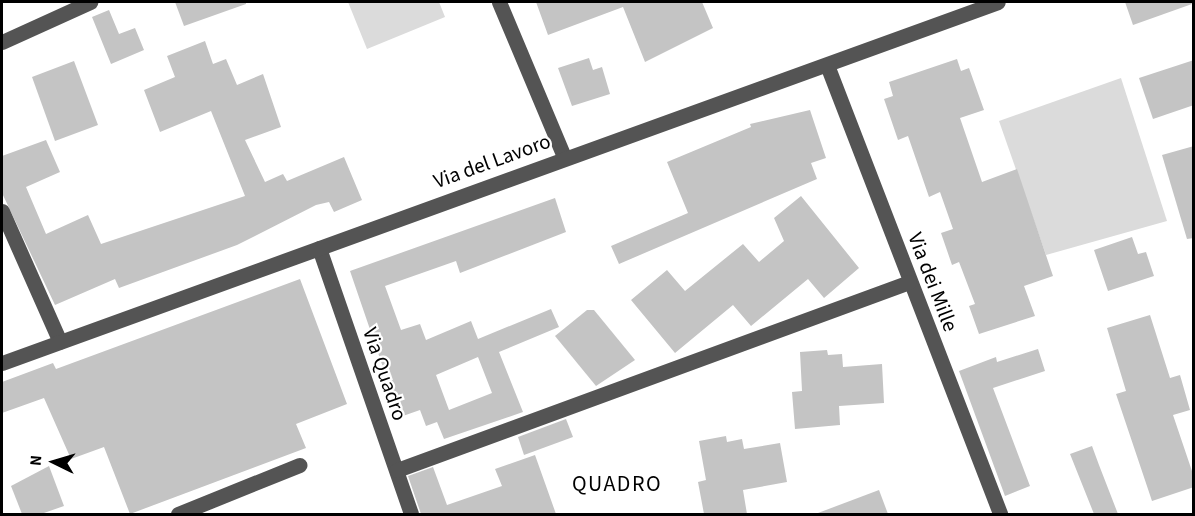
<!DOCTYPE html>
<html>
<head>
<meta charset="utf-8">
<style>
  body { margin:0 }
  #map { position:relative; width:1195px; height:516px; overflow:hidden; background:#fff; font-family:"Source Sans 3",sans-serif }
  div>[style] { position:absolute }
  .green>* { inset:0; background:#dbdbdb }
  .building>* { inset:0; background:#c4c4c4 }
  .minor>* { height:15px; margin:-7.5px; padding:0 7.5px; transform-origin:7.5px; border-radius:7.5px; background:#545454 }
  span { translate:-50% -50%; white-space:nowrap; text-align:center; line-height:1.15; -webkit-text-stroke:4.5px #fff; paint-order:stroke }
  .street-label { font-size:21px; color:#000 }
  .neighbourhood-label { font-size:22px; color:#000; letter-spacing:1.5px }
  .frame { position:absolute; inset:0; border:3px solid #000; pointer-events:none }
  .north { position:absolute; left:24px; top:432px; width:60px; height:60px; -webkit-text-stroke:4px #fff; paint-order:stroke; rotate:275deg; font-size:16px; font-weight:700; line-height:24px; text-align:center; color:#000 }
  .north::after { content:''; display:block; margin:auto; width:21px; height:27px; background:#000; clip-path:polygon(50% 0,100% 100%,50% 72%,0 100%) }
</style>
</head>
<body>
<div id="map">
  <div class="green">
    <div style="clip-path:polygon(348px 2px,439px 2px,445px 17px,367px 49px)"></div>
    <div style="clip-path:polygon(1121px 78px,1167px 221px,1046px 255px,999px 121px)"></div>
  </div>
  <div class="building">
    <div style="clip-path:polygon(175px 2px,246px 2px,246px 4px,184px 26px)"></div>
    <div style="clip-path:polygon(536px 2px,702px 2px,713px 28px,645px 62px,623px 7px,548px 35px)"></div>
    <div style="clip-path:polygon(1125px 2px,1191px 2px,1192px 4px,1133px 25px)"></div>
    <div style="clip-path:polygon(109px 10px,119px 34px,135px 28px,144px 50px,111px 64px,92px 17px)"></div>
    <div style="clip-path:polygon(205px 41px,213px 64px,226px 59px,237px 85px,263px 74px,281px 127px,245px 140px,265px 182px,283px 174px,287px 181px,344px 157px,362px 200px,334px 212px,329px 202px,316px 205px,237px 245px,119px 288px,115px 279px,55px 305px,2px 193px,2px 156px,46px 140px,60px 172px,26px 187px,46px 234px,88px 215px,101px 244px,245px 196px,211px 111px,160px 132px,144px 90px,175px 77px,167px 56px)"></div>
    <div style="clip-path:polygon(589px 58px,593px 70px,602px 67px,610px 94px,572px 106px,558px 68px)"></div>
    <div style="clip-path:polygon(957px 59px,961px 71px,969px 68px,984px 110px,960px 118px,982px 182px,1017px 169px,1053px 276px,1024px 286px,1035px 316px,979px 334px,969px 306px,975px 304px,959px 262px,952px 265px,941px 233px,953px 229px,940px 192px,929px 197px,908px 136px,898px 140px,884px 99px,893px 96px,889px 82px)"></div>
    <div style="clip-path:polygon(1194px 60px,1194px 105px,1153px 119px,1139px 78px)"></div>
    <div style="clip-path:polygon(74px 61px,98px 125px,55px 141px,32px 77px)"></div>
    <div style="clip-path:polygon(810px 110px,826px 158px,811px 163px,817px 179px,619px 264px,611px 246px,688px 213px,667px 162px,751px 127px,750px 124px)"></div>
    <div style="clip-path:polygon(1194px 146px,1194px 238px,1187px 239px,1162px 155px)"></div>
    <div style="clip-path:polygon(801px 196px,859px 268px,824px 298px,808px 279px,751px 326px,733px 305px,675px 353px,631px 300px,667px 270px,685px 291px,743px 244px,759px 262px,784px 241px,774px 218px)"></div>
    <div style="clip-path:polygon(evenodd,555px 198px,566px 232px,460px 273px,456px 261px,385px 286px,401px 330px,420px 324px,426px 340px,471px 321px,478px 339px,551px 309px,559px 327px,499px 352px,523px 412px,444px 439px,437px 422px,426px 426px,420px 410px,400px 417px,350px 271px,555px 198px,478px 357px,492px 393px,449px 410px,436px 375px,478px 357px)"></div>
    <div style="clip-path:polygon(1132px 237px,1138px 254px,1146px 252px,1154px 276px,1108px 291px,1094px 250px)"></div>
    <div style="clip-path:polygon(300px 279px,347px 404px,296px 424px,306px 448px,130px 514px,104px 447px,71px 459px,44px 398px,2px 413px,2px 382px,53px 363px,56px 369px)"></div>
    <div style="clip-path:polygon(587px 310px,594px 310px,635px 360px,596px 386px,555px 336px)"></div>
    <div style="clip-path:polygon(1150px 315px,1170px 378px,1180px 375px,1190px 410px,1173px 415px,1194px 477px,1194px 487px,1152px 501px,1116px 394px,1126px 391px,1107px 328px)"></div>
    <div style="clip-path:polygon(1038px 349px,1045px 371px,993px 388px,1030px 486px,1005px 496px,959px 371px,996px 357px,997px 362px)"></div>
    <div style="clip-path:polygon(827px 350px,828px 355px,842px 354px,843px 367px,882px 364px,884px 403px,839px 406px,840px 425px,795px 429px,792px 392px,802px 391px,800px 352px)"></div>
    <div style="clip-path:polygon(566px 419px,573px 437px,524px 455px,518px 437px)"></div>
    <div style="clip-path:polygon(726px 436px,727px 442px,742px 439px,744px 449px,780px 443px,787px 482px,743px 490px,747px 514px,704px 514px,698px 482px,706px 480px,699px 441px)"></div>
    <div style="clip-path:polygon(1092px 446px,1099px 465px,1118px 514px,1094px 514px,1070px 454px)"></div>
    <div style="clip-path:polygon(535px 455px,556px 514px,421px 514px,408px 476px,433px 467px,447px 505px,502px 486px,495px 469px)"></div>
    <div style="clip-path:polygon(49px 466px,64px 506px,41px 514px,22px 514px,11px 486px)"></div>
    <div style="clip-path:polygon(879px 490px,888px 514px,818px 514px,818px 513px)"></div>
  </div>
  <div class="minor">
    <div style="left:499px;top:2px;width:168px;rotate:67.2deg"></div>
    <div style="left:2px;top:42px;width:97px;rotate:-24.4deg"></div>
    <div style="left:827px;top:65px;width:481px;rotate:68.9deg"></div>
    <div style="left:2px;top:211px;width:143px;rotate:66.1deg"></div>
    <div style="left:319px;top:248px;width:281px;rotate:70.9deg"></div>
    <div style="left:2px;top:363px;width:1059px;rotate:-19.92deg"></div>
    <div style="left:397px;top:470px;width:545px;rotate:-20.16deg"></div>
    <div style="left:178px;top:514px;width:131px;rotate:-22deg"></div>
  </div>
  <div class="street-label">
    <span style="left:492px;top:161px;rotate:-20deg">Via del Lavoro</span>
    <span style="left:933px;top:282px;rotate:69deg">Via dei Mille</span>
    <span style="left:385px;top:374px;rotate:71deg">Via Quadro</span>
  </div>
  <div class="neighbourhood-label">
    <span style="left:617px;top:485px">QUADRO</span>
  </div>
  <div class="frame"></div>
  <div class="north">N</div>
</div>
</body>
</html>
